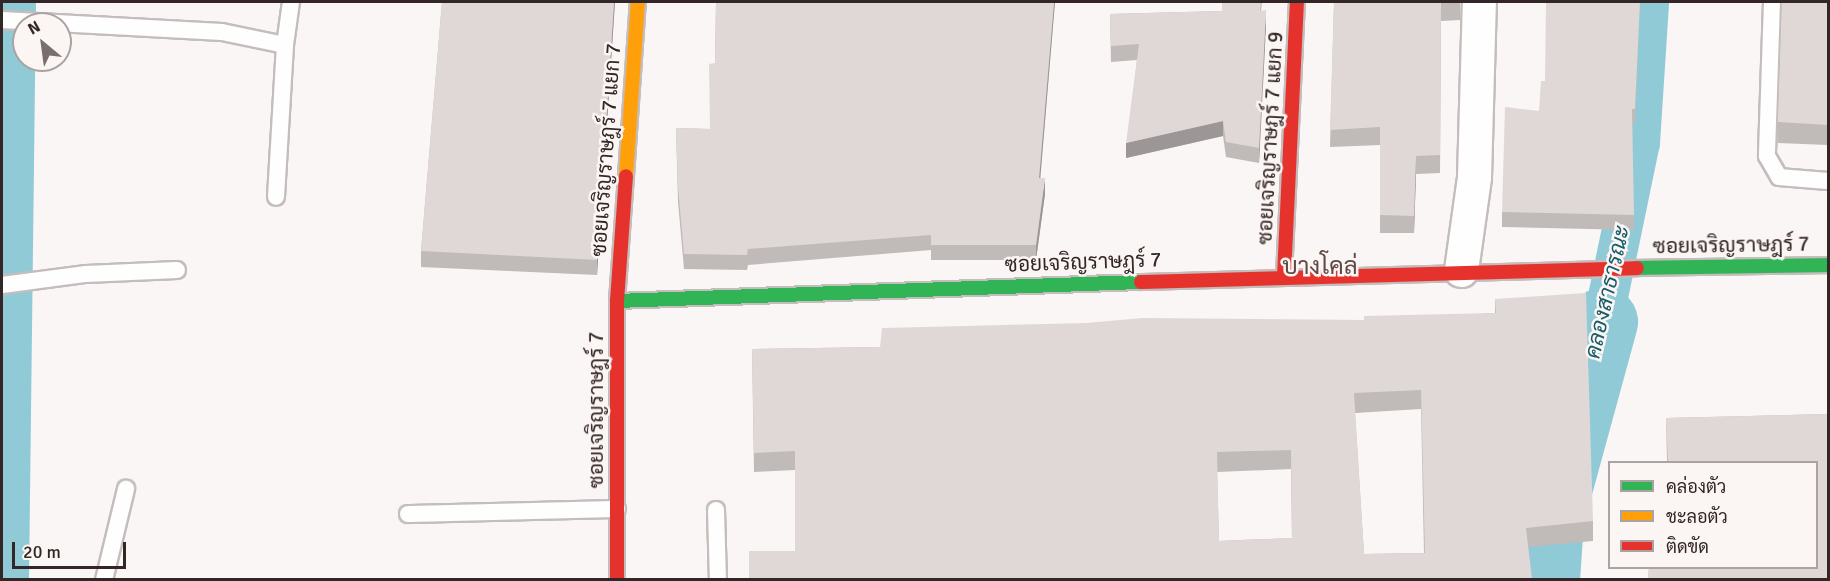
<!DOCTYPE html>
<html>
<head>
<meta charset="utf-8">
<style>
  body { margin:0 }
  #map { position:relative; width:1830px; height:581px; overflow:hidden; background:#faf6f5; font-family:Signika,Sarabun,sans-serif }
  div>[style] { position:absolute }
  .canal>* { height:40px; margin:-20px; padding:0 20px; transform-origin:20px; border-radius:20px; background:#90cad7 }
  .river>* { height:69px; margin:-34.5px; padding:0 34.5px; transform-origin:34.5px; border-radius:34.5px; background:#90cad7 }
  .roads { filter:drop-shadow(2px 0 #c5bdbc) drop-shadow(-2px 0 #c5bdbc) drop-shadow(0 2px #c5bdbc) drop-shadow(0 -2px #c5bdbc) }
  .lane>* { height:16px; margin:-8px; padding:0 8px; transform-origin:8px; border-radius:8px; background:#fefefe }
  .street>* { height:33px; margin:-16.5px; padding:0 16.5px; transform-origin:16.5px; border-radius:16.5px; background:#fefefe }
  .fast>* { height:14px; margin:-7px; padding:0 7px; transform-origin:7px; border-radius:7px; background:#30b455 }
  .slow>* { height:14px; margin:-7px; padding:0 7px; transform-origin:7px; border-radius:7px; background:#ff9f0a }
  .jam>* { height:14px; margin:-7px; padding:0 7px; transform-origin:7px; border-radius:7px; background:#e5322d }
  .wall>* { inset:0; background:#c0bab9 }
  .shaded-wall>* { inset:0; background:#9c9796 }
  .building>* { inset:0; background:#dfd8d7 }
  span { translate:-50% -50%; white-space:nowrap; text-align:center; line-height:1.15; -webkit-text-stroke:5px #fbf5f4; paint-order:stroke }
  .street-label { font-size:21px; color:#322626 }
  .water-label { font-size:22px; color:#155c69; font-style:italic }
  .quarter-label { font-size:24px; color:#624948 }
  .frame { position:absolute; inset:0; border:3px solid #322626; pointer-events:none }
  .legend { position:absolute; left:1608px; top:461px; width:210px; height:108px; box-sizing:border-box; background:#fbf5f4; border:2px solid #aba2a2; margin:0; padding:8px 10px; list-style:none; font-size:18px; color:#322626 }
  .legend li { display:flex; align-items:center; gap:12px; height:30px }
  .legend b { width:30px; border:2px solid #aba2a2 }
  .north { position:absolute; left:12px; top:12px; width:60px; height:60px; box-sizing:border-box; background:#fbf5f4; border:2px solid #aba2a2; border-radius:50%; rotate:331deg; font-size:16px; font-weight:700; line-height:24px; text-align:center; color:#322626 }
  .north::after { content:''; display:block; margin:auto; width:21px; height:27px; background:#786f6e; clip-path:polygon(50% 0,100% 100%,50% 72%,0 100%) }
  .scale { position:absolute; left:12px; top:542px; width:114px; height:27px; box-sizing:border-box; border:3px solid #322626; border-top:0; padding-left:8px; font-size:18px; line-height:21px; white-space:nowrap; color:#322626; -webkit-text-stroke:4px #fbf5f4; paint-order:stroke }
</style>
</head>
<body>
<div id="map">
  <div class="canal">
    <div style="left:1603px;top:321px;width:182px;rotate:-78.3deg"></div>
    <div style="left:1640px;top:143px;width:141px;rotate:-86.3deg"></div>
    <div style="left:9px;top:580px;width:578px;rotate:-89.31deg"></div>
  </div>
  <div class="river">
    <div style="left:1545px;top:580px;width:61px;rotate:-86.2deg"></div>
    <div style="left:1549px;top:519px;width:205px;rotate:-74.7deg"></div>
  </div>
  <div class="roads">
    <div class="lane">
      <div style="left:1772px;top:2px;width:154px;rotate:91.9deg"></div>
      <div style="left:1767px;top:156px;width:24px;rotate:60deg"></div>
      <div style="left:1779px;top:177px;width:49px;rotate:4.7deg"></div>
      <div style="left:2px;top:20px;width:220px;rotate:3.1deg"></div>
      <div style="left:222px;top:32px;width:64px;rotate:11.7deg"></div>
      <div style="left:285px;top:45px;width:152px;rotate:93.4deg"></div>
      <div style="left:285px;top:45px;width:43px;rotate:-82.1deg"></div>
      <div style="left:2px;top:285px;width:85px;rotate:-7.5deg"></div>
      <div style="left:86px;top:274px;width:91px;rotate:-2.5deg"></div>
      <div style="left:716px;top:510px;width:70px;rotate:88.4deg"></div>
      <div style="left:408px;top:514px;width:209px;rotate:-1.4deg"></div>
      <div style="left:104px;top:580px;width:94px;rotate:-76.4deg"></div>
    </div>
    <div class="street">
      <div style="left:1461px;top:270px;width:94px;rotate:-82deg"></div>
      <div style="left:1474px;top:177px;width:175px;rotate:-88.4deg"></div>
    </div>
    <div class="fast">
      <div style="left:1637px;top:268px;width:191px;rotate:-0.9deg"></div>
      <div style="left:617px;top:301px;width:524px;rotate:-2.08deg"></div>
    </div>
    <div class="slow">
      <div style="left:626px;top:176px;width:174px;rotate:-86.1deg"></div>
    </div>
    <div class="jam">
      <div style="left:1284px;top:276px;width:274px;rotate:-87.3deg"></div>
      <div style="left:1141px;top:282px;width:496px;rotate:-1.6deg"></div>
      <div style="left:617px;top:580px;width:279px;rotate:-90deg"></div>
      <div style="left:617px;top:301px;width:125px;rotate:-85.9deg"></div>
    </div>
  </div>
  <div class="wall">
    <div style="clip-path:polygon(442px 2px,615px 2px,597px 275px,421px 267px,421px 251px)"></div>
    <div style="clip-path:polygon(716px 2px,1055px 2px,1040px 178px,1045px 194px,1036px 260px,931px 260px,931px 250px,748px 265px,747px 270px,684px 269px,678px 202px,676px 128px,710px 129px,715px 63px)"></div>
    <div style="clip-path:polygon(1222px 2px,1262px 2px,1261px 11px,1266px 26px,1259px 163px,1226px 157px,1223px 136px,1126px 158px,1137px 60px,1111px 62px,1110px 14px,1222px 11px)"></div>
    <div style="clip-path:polygon(1334px 2px,1460px 2px,1460px 20px,1441px 21px,1440px 173px,1416px 174px,1414px 233px,1380px 233px,1380px 145px,1330px 147px)"></div>
    <div style="clip-path:polygon(1640px 2px,1635px 124px,1632px 124px,1634px 230px,1502px 227px,1502px 212px,1539px 111px,1545px 81px)"></div>
    <div style="clip-path:polygon(1828px 2px,1828px 145px,1778px 143px,1778px 122px)"></div>
    <div style="clip-path:polygon(evenodd,1495px 299px,1593px 521px,1593px 541px,1528px 547px,1532px 579px,795px 551px,795px 470px,754px 472px,752px 349px,880px 347px,1495px 313px,1495px 299px,1421px 409px,1424px 553px,1364px 554px,1355px 413px,1421px 409px,1495px 299px,1291px 469px,1292px 538px,1219px 541px,1217px 472px,1291px 469px)"></div>
    <div style="clip-path:polygon(1828px 414px,1828px 579px,1648px 579px,1649px 567px,1816px 567px,1816px 462px,1667px 462px,1666px 418px)"></div>
  </div>
  <div class="shaded-wall">
    <div style="clip-path:polygon(614px 2px,615px 2px,597px 275px,597px 260px)"></div>
    <div style="clip-path:polygon(1054px 2px,1055px 2px,1039px 194px,1039px 178px)"></div>
    <div style="clip-path:polygon(1266px 10px,1266px 26px,1259px 163px,1259px 148px)"></div>
    <div style="clip-path:polygon(1223px 121px,1223px 136px,1126px 158px,1126px 143px)"></div>
    <div style="clip-path:polygon(1416px 156px,1416px 174px,1414px 233px,1414px 216px)"></div>
    <div style="clip-path:polygon(1045px 178px,1045px 194px,1036px 260px,1036px 245px)"></div>
  </div>
  <div class="building">
    <div style="clip-path:polygon(442px 2px,614px 2px,597px 260px,421px 251px)"></div>
    <div style="clip-path:polygon(716px 2px,1054px 2px,1039px 178px,1045px 178px,1036px 245px,931px 245px,931px 235px,748px 249px,747px 255px,684px 254px,678px 187px,676px 128px,710px 129px,709px 64px,715px 63px)"></div>
    <div style="clip-path:polygon(1222px 2px,1261px 2px,1260px 11px,1266px 10px,1259px 148px,1226px 142px,1223px 121px,1126px 143px,1139px 44px,1111px 46px,1110px 14px,1222px 11px)"></div>
    <div style="clip-path:polygon(1334px 2px,1460px 2px,1460px 3px,1441px 3px,1440px 155px,1416px 156px,1414px 216px,1380px 215px,1380px 127px,1330px 130px)"></div>
    <div style="clip-path:polygon(1546px 2px,1640px 2px,1635px 109px,1632px 109px,1634px 215px,1502px 212px,1505px 107px,1539px 111px,1541px 81px,1545px 81px)"></div>
    <div style="clip-path:polygon(1782px 2px,1828px 2px,1828px 125px,1778px 122px)"></div>
    <div style="clip-path:polygon(evenodd,1586px 293px,1593px 521px,1526px 528px,1532px 579px,749px 579px,749px 551px,795px 551px,795px 451px,754px 453px,752px 349px,880px 347px,882px 328px,1086px 323px,1143px 318px,1364px 320px,1364px 316px,1496px 313px,1495px 299px,1586px 293px,1421px 390px,1425px 553px,1364px 554px,1354px 393px,1421px 390px,1586px 293px,1291px 450px,1292px 538px,1219px 541px,1217px 452px,1291px 450px)"></div>
    <div style="clip-path:polygon(1828px 414px,1828px 579px,1648px 579px,1649px 567px,1816px 567px,1816px 462px,1668px 462px,1666px 418px)"></div>
  </div>
  <div class="street-label">
    <span style="left:1270px;top:138px;rotate:-87deg">ซอยเจริญราษฎร์ 7 แยก 9</span>
    <span style="left:606px;top:150px;rotate:-86deg">ซอยเจริญราษฎร์ 7 แยก 7</span>
    <span style="left:1731px;top:245px;rotate:-1deg">ซอยเจริญราษฎร์ 7</span>
    <span style="left:1083px;top:262px;rotate:-2deg">ซอยเจริญราษฎร์ 7</span>
    <span style="left:596px;top:410px;rotate:-90deg">ซอยเจริญราษฎร์ 7</span>
  </div>
  <div class="water-label">
    <span style="left:1607px;top:292px;rotate:-77deg">คลองสาธารณะ</span>
  </div>
  <div class="quarter-label">
    <span style="left:1320px;top:267px">บางโคล่</span>
  </div>
  <div class="frame"></div>
  <ul class="legend">
  <li><b style="height:8px;background:#30b455"></b>คล่องตัว</li>
  <li><b style="height:8px;background:#ff9f0a"></b>ชะลอตัว</li>
  <li><b style="height:8px;background:#e5322d"></b>ติดขัด</li>
  </ul>
  <div class="north">N</div>
  <div class="scale">20 m</div>
</div>
</body>
</html>
